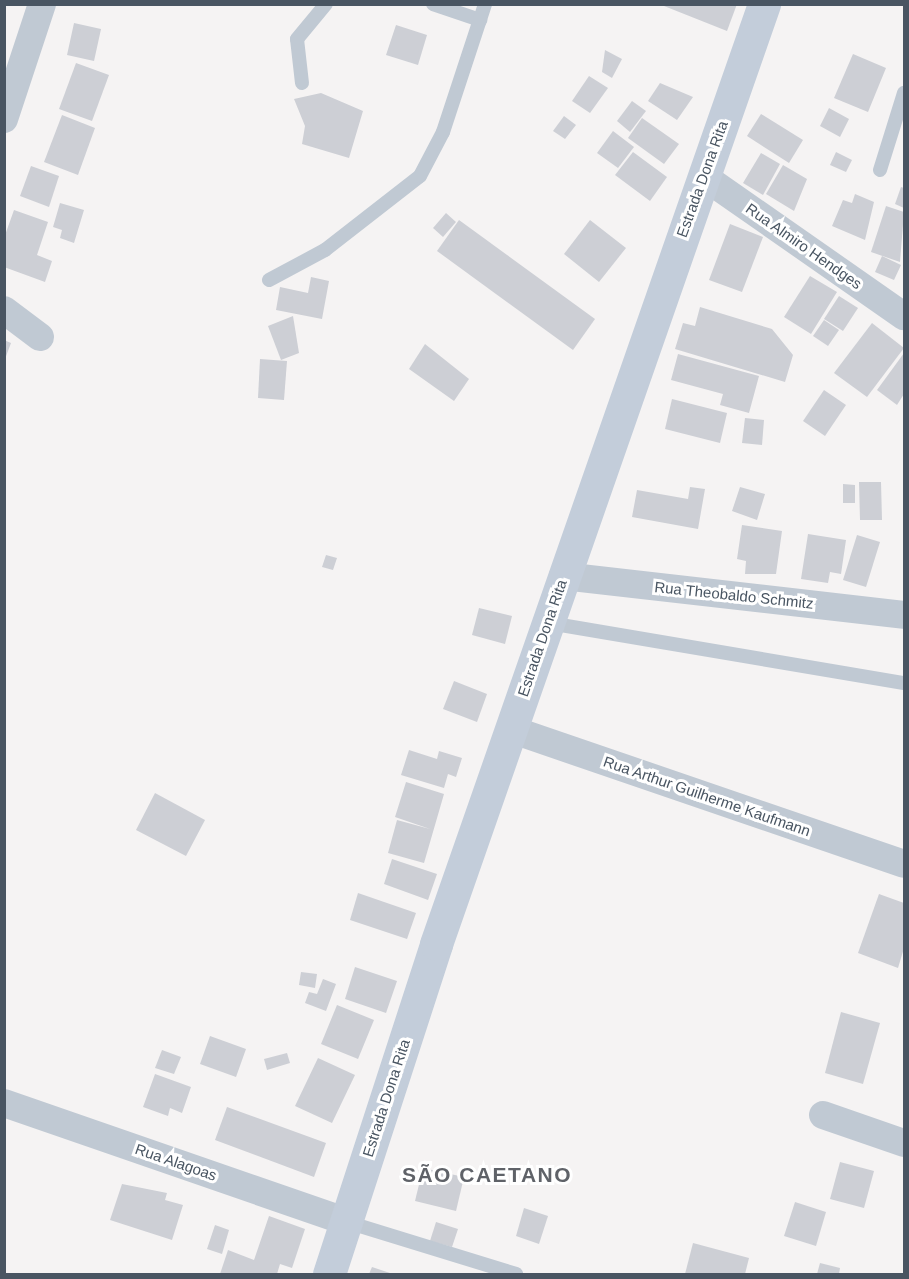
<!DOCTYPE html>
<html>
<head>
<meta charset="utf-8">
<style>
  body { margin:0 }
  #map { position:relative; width:909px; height:1279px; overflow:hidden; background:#f5f3f3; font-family:Helvetica,sans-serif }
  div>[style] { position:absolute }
  .building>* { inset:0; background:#cdcfd5 }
  .lane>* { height:14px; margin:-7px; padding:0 7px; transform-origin:7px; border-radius:7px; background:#c0c9d3 }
  .street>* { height:28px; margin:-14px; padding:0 14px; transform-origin:14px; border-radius:14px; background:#c0c9d3 }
  .secondary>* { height:33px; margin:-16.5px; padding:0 16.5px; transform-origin:16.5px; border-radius:16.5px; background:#c3cdda }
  span { translate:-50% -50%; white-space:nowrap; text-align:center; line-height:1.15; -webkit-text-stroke:6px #fff; paint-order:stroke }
  .street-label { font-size:15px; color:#495562 }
  .district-label { font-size:21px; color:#5f6268; font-weight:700; letter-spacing:1.5px }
  .frame { position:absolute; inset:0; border:6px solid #495562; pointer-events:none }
</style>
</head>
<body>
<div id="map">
  <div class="building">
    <div style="clip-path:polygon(659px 4px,737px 4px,727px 31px)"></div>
    <div style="clip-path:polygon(74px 23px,101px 29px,94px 61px,67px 55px)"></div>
    <div style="clip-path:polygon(396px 25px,427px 35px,418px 65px,386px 55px)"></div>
    <div style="clip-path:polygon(605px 50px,622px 59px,612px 78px,602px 72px)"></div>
    <div style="clip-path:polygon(853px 54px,886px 68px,868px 112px,834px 98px)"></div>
    <div style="clip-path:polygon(76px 63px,109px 75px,92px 121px,59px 109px)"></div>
    <div style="clip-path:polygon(589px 76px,608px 88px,590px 113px,572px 101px)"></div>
    <div style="clip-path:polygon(660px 83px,693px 97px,677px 120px,648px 101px)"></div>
    <div style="clip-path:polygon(321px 93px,363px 111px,349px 158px,302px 144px,305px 126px,294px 99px)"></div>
    <div style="clip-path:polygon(632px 101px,646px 111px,630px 132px,617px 121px)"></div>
    <div style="clip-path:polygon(829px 108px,849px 119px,840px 137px,820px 126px)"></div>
    <div style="clip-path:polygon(761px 114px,803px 140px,789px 163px,747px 136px)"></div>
    <div style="clip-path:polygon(62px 115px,95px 128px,78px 175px,44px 162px)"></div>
    <div style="clip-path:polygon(564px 116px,576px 125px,565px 139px,553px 131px)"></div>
    <div style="clip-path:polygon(642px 118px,679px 144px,664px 164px,628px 138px)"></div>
    <div style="clip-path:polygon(613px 131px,634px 147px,618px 168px,597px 153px)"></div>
    <div style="clip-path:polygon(633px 152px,667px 177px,650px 201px,615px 175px)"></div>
    <div style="clip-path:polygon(836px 152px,852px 160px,846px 172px,830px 165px)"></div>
    <div style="clip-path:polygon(761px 153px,780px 164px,763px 195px,743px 183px)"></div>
    <div style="clip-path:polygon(783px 165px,807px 179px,794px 211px,766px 194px)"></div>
    <div style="clip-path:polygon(31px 166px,59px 176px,49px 207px,20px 196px)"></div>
    <div style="clip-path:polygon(901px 187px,904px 188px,904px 208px,895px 204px)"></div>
    <div style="clip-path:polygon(855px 194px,874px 202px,865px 240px,832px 226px,843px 200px,852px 203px)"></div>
    <div style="clip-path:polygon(60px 203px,84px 210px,74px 243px,60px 238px,62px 230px,53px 227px)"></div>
    <div style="clip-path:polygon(886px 206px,904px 212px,900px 262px,871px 252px)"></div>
    <div style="clip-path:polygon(14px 210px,48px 222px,37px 255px,52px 261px,45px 282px,4px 267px,4px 238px)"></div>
    <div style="clip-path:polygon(446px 213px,456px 222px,443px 237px,433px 228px)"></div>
    <div style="clip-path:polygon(459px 220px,595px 319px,573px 350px,437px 251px)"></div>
    <div style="clip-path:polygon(590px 220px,626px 248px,599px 282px,564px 254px)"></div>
    <div style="clip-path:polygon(730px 224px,763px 237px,742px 292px,709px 280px)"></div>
    <div style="clip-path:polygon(882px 256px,901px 265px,894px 280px,875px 272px)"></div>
    <div style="clip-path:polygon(810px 276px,837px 292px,811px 334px,784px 317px)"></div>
    <div style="clip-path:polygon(311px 277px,329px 281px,322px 319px,276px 310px,280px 287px,308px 293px)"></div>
    <div style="clip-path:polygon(839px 296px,858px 308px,843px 331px,824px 319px)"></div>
    <div style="clip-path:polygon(700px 307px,772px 329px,793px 355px,785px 382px,675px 349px,683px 323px,695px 326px)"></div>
    <div style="clip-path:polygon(293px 316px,299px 353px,281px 360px,268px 326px)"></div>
    <div style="clip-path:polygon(824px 320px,839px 330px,828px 346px,813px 336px)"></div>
    <div style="clip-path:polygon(872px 323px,904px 348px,867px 397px,834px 373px)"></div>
    <div style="clip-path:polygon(4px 340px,11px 343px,5px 359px,4px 359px)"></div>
    <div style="clip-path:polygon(425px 344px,469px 379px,454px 401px,409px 369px)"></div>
    <div style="clip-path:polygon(904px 353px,904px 394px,897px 405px,877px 390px)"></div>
    <div style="clip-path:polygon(678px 354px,759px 376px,749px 413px,720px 405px,723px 394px,671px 380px)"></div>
    <div style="clip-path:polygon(260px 359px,287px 361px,284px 400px,258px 398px)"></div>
    <div style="clip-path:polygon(824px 390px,846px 405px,825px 436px,803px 421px)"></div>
    <div style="clip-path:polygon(672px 399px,727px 413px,720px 443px,665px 429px)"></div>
    <div style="clip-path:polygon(745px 418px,764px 420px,762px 445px,742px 443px)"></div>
    <div style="clip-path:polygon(859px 482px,881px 482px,882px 520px,860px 520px)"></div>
    <div style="clip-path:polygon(843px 484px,855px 485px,855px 503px,843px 503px)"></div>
    <div style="clip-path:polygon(690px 487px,705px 489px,698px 529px,632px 517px,637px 490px,688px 499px)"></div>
    <div style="clip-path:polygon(740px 487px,765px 494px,757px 520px,732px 511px)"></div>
    <div style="clip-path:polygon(742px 525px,782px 531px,776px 574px,745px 574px,746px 561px,737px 559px)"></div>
    <div style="clip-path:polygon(808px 534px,846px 540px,841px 574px,830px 572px,828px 583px,801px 579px)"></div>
    <div style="clip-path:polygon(857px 535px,880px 542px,866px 587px,843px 580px)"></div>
    <div style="clip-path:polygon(326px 555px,337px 558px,333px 570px,322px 567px)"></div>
    <div style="clip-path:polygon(479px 608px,512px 616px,505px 644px,472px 635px)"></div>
    <div style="clip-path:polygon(454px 681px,487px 694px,477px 722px,443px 709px)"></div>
    <div style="clip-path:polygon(409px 750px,437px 759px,439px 751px,462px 758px,456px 777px,448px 774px,444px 788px,401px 775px)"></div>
    <div style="clip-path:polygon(406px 782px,444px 794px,424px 863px,388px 853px,397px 820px,430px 829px,395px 817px)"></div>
    <div style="clip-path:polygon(155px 793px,205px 820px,186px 856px,136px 830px)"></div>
    <div style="clip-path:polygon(392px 859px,437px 874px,428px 900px,384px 884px)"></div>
    <div style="clip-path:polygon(358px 893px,416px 913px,407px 939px,350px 920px)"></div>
    <div style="clip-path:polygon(879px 894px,904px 903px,904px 948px,898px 968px,858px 953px)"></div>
    <div style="clip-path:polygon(355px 967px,397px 981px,386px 1013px,345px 999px)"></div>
    <div style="clip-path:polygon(301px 972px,317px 974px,315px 988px,299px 985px)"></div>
    <div style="clip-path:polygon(323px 979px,336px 984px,326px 1011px,305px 1003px,309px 992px,317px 994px)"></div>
    <div style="clip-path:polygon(337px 1005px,374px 1020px,358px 1059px,321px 1044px)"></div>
    <div style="clip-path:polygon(841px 1012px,880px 1023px,863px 1084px,825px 1073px)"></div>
    <div style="clip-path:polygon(210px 1036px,246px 1049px,236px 1077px,200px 1064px)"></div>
    <div style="clip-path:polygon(162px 1050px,181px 1057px,174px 1074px,155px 1068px)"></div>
    <div style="clip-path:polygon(287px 1053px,290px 1063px,267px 1070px,264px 1059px)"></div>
    <div style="clip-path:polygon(318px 1058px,355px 1075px,332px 1123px,295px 1106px)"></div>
    <div style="clip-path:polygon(155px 1074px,191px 1087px,182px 1113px,170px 1108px,168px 1116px,143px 1107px)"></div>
    <div style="clip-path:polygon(227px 1107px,326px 1143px,314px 1177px,215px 1140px)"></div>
    <div style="clip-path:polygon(840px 1162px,874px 1171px,864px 1208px,830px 1199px)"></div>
    <div style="clip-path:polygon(423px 1168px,464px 1177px,456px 1211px,415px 1201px)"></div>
    <div style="clip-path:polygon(122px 1184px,167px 1193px,165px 1200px,183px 1205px,172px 1240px,110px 1220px)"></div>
    <div style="clip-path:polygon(795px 1202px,826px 1212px,816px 1246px,784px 1236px)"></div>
    <div style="clip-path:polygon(524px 1208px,548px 1216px,539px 1244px,516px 1236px)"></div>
    <div style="clip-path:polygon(269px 1216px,305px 1229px,292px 1268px,280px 1264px,277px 1274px,220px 1274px,228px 1250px,254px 1260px)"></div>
    <div style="clip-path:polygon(436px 1222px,458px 1229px,452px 1247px,430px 1241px)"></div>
    <div style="clip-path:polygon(215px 1225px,229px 1230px,222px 1254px,207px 1249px)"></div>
    <div style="clip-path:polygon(693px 1243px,749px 1258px,745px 1274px,685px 1274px)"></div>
    <div style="clip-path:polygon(820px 1263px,840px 1268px,839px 1274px,817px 1274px)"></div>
    <div style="clip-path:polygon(372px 1267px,393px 1274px,369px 1274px)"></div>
  </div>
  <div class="lane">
    <div style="left:433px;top:4px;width:50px;rotate:18.8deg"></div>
    <div style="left:302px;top:83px;width:44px;rotate:-96.5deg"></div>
    <div style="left:297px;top:39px;width:45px;rotate:-50.4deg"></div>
    <div style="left:880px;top:170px;width:81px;rotate:-72.7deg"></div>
    <div style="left:269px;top:280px;width:64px;rotate:-28.2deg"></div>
    <div style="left:325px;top:250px;width:120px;rotate:-37.9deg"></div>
    <div style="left:420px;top:176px;width:50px;rotate:-62.4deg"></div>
    <div style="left:443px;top:132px;width:135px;rotate:-71.8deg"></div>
    <div style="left:549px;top:623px;width:360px;rotate:9.6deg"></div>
    <div style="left:347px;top:1222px;width:177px;rotate:17.1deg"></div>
  </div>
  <div class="street">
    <div style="left:4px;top:119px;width:121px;rotate:-71.7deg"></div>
    <div style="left:703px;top:176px;width:245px;rotate:34.9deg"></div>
    <div style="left:4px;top:310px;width:45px;rotate:36.9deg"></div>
    <div style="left:563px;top:576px;width:343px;rotate:6.5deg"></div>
    <div style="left:510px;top:729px;width:416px;rotate:18.9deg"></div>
    <div style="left:4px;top:1103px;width:363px;rotate:19.1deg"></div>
    <div style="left:823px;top:1115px;width:86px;rotate:19.1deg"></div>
  </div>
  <div class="secondary">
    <div style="left:329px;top:1274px;width:347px;rotate:-72deg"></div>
    <div style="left:436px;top:944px;width:996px;rotate:-70.76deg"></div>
  </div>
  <div class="street-label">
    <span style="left:702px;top:179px;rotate:-70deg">Estrada Dona Rita</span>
    <span style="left:804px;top:246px;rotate:35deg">Rua Almiro Hendges</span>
    <span style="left:734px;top:595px;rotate:6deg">Rua Theobaldo Schmitz</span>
    <span style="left:542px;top:638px;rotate:-71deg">Estrada Dona Rita</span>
    <span style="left:707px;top:796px;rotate:19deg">Rua Arthur Guilherme Kaufmann</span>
    <span style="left:386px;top:1098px;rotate:-72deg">Estrada Dona Rita</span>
    <span style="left:176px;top:1162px;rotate:19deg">Rua Alagoas</span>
  </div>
  <div class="district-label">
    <span style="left:487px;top:1175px">SÃO CAETANO</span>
  </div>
  <div class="frame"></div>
</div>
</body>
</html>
